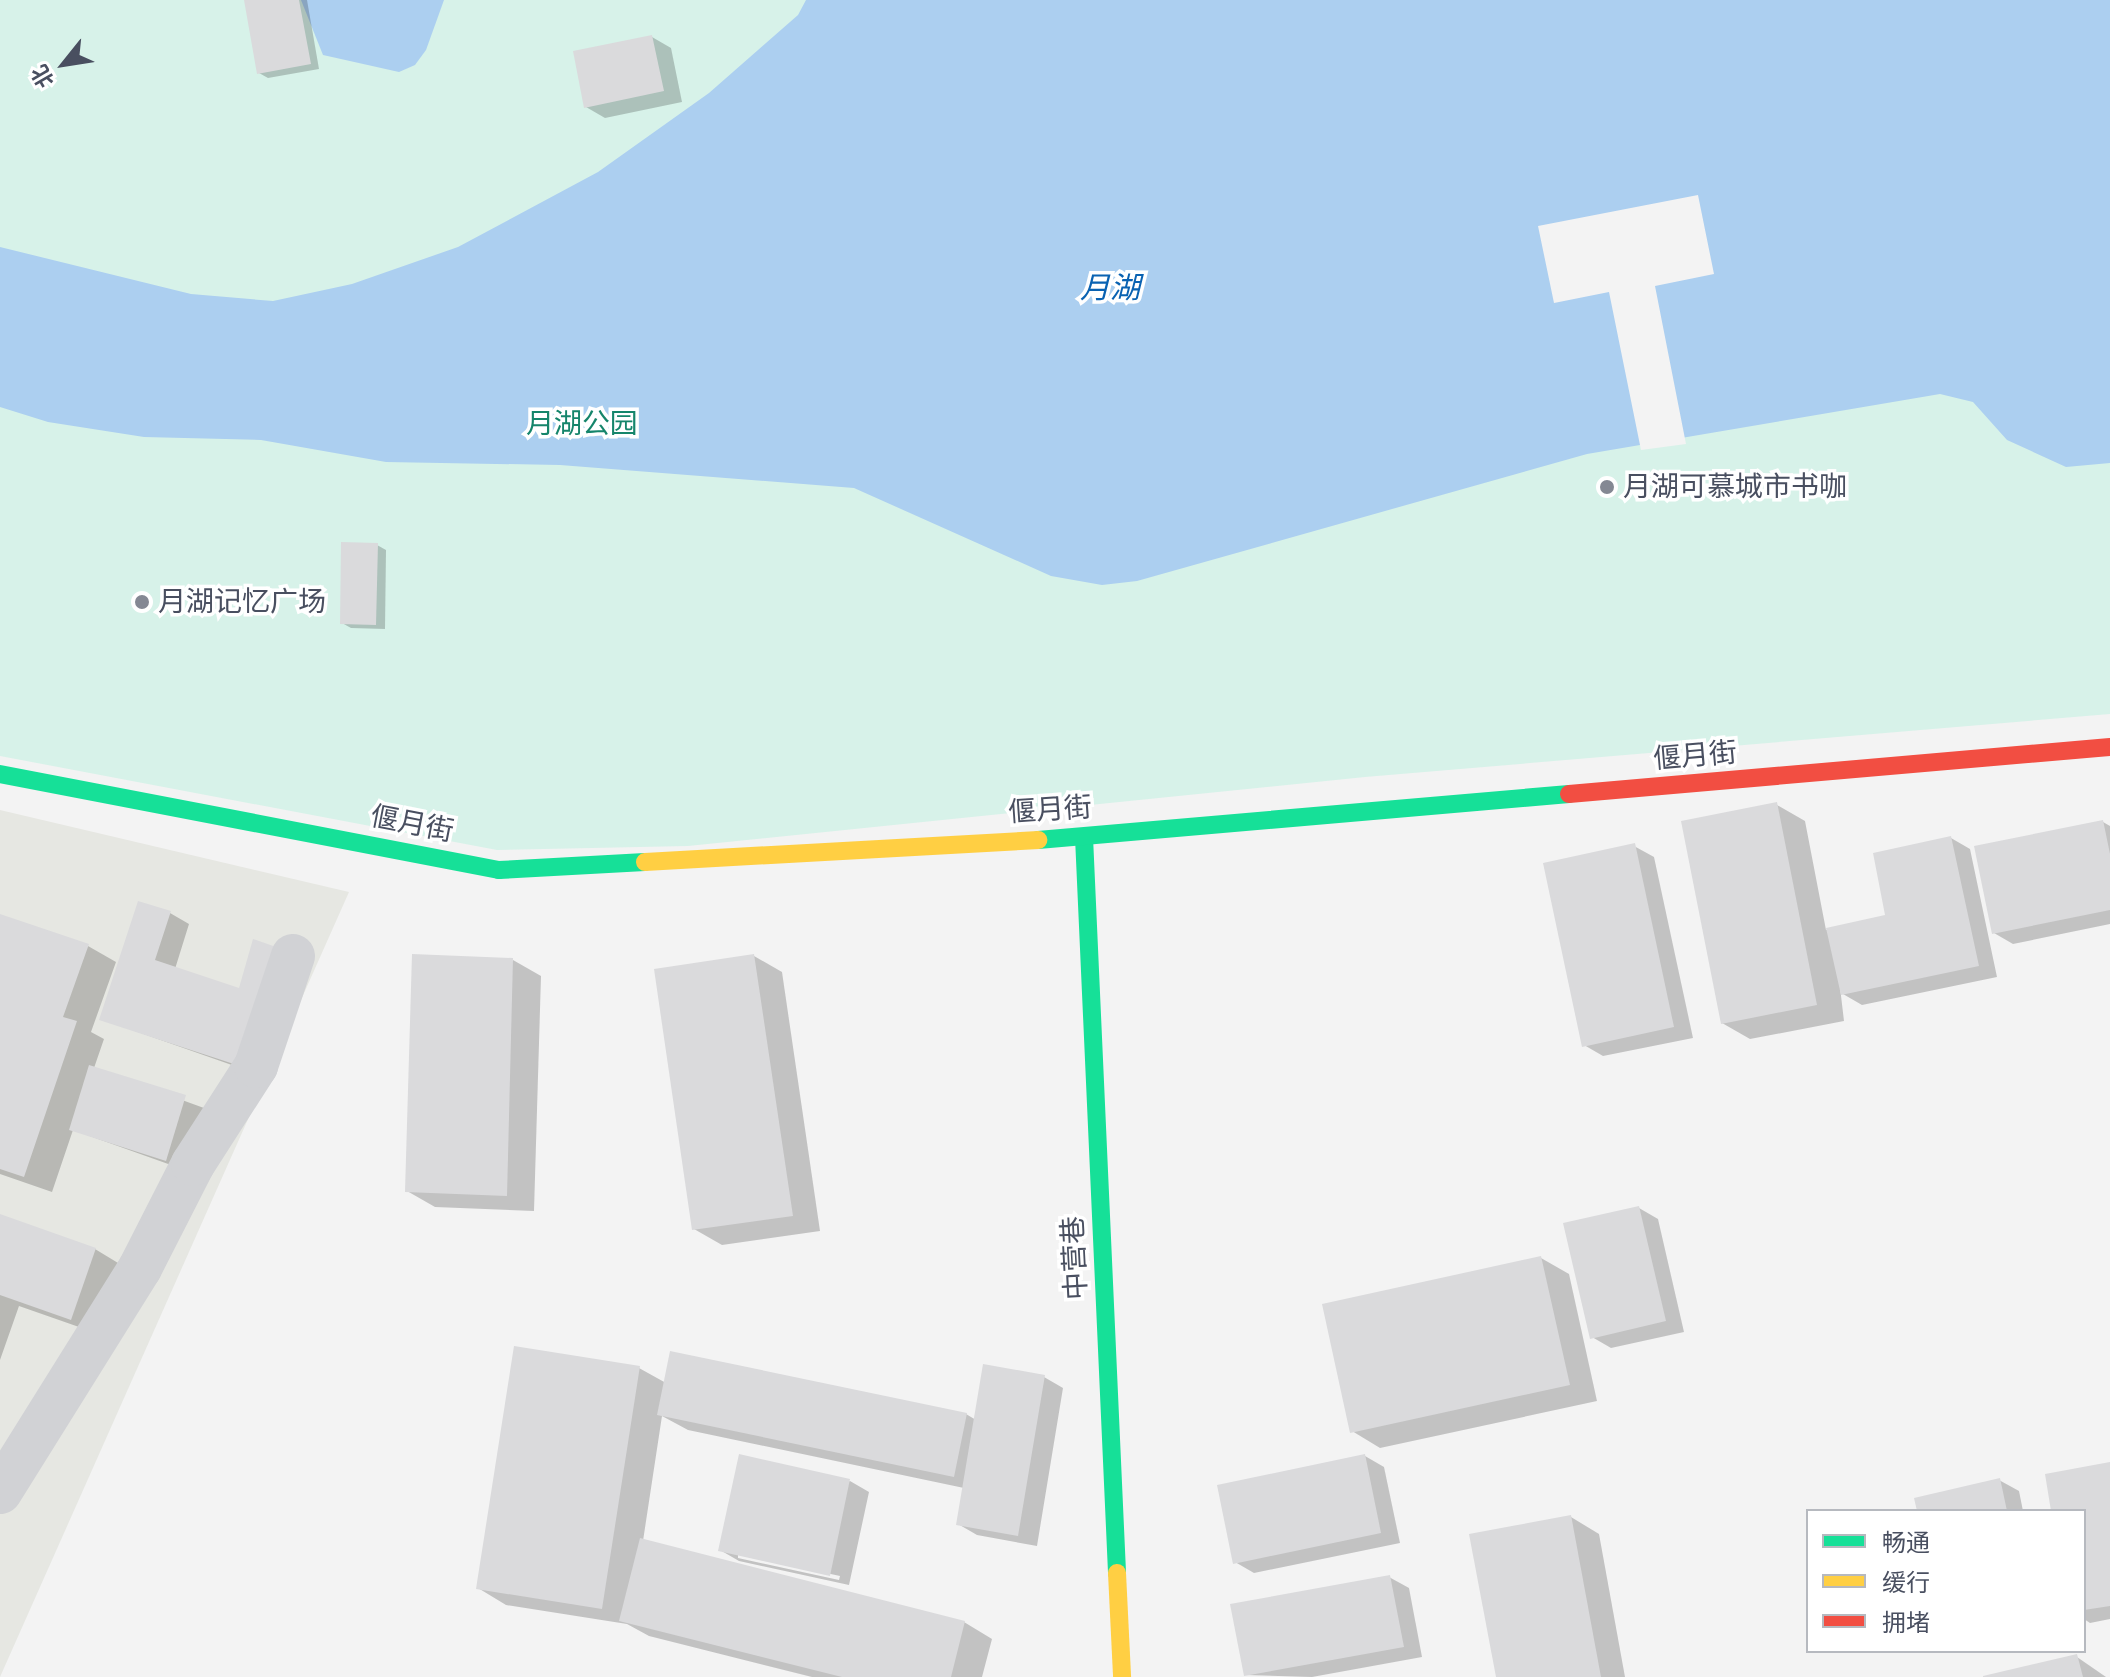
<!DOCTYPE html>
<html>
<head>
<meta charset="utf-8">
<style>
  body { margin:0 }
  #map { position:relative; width:2110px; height:1677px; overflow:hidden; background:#f3f3f3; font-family:Poppins,"Noto Sans SC",sans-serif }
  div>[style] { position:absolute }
  .commercial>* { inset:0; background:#e6e7e2 }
  .green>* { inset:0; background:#d7f2e9 }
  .water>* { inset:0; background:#accff0 }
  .pier>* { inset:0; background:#f3f3f3 }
  .shadow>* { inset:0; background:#0003 }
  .building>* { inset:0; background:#dadadc }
  .street>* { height:44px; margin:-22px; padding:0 22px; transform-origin:22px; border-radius:22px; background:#d1d2d5 }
  .fast>* { height:18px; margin:-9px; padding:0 9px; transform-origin:9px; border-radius:9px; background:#16e098 }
  .slow>* { height:18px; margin:-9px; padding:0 9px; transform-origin:9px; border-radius:9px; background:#ffcf43 }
  .jam>* { height:18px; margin:-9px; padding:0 9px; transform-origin:9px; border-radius:9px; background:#f24e42 }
  .dots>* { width:22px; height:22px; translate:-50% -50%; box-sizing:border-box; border:4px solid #fff; border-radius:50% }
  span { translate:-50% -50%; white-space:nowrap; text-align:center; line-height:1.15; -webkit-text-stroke:7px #fff; paint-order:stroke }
  .park-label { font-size:28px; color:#15856b }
  .poi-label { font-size:28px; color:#494f60 }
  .left { translate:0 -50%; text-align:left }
  .street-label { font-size:28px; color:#494f60 }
  .water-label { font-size:30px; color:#0962b2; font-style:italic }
  .legend { position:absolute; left:1806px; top:1509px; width:280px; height:144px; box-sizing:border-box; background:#fff; border:2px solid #b6b9bf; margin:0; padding:10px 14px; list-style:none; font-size:24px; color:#494f60 }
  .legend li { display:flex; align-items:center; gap:16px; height:40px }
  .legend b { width:40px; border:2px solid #b6b9bf }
  .north { position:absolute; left:24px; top:24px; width:80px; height:80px; -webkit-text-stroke:6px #fff; paint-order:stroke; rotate:240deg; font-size:22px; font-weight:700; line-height:32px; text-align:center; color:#494f60 }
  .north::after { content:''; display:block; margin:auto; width:28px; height:36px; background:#494f60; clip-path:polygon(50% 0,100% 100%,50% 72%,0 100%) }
</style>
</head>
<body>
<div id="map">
  <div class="commercial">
    <div style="clip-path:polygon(0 810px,349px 892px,0 1677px)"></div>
  </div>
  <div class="green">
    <div style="clip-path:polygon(0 0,2110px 0,2110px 714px,1365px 777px,688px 846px,497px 850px,0 756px)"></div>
  </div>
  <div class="water">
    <div style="clip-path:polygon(301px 0,444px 0,426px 50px,415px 65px,399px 72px,323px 55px)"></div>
    <div style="clip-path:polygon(806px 0,2110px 0,2110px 463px,2066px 467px,2007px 440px,1973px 402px,1940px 394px,1587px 454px,1137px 581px,1102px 585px,1051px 576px,854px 488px,560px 465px,386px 462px,261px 440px,144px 437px,48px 422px,0 407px,0 247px,191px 294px,273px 301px,352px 284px,458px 247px,598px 172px,709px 93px,798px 15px)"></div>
  </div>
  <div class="pier">
    <div style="clip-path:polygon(1698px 195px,1714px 274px,1655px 286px,1686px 444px,1641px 450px,1609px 292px,1554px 303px,1538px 226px)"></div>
  </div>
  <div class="shadow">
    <div style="clip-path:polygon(246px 0,307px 0,319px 69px,268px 78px,259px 73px)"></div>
    <div style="clip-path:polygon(652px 37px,671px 48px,682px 102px,605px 118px,586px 107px)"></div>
    <div style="clip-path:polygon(377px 545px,386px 550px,385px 629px,351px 628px,342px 623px)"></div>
    <div style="clip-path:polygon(1777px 805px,1805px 821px,1826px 930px,1888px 916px,1951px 838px,1970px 849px,1997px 977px,1862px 1005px,1843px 994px,1838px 970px,1844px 1021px,1750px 1039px,1722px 1023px)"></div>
    <div style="clip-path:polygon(2103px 822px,2110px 826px,2110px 924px,2013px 944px,1994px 933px)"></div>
    <div style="clip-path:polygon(1634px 846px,1654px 857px,1693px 1038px,1603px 1056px,1584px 1045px)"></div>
    <div style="clip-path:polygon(170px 913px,189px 924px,175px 969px,260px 1075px,101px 1019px)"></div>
    <div style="clip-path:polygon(0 916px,88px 946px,116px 962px,91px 1032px,104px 1039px,94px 1068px,204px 1108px,185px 1170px,73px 1130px,52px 1192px,0 1174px)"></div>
    <div style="clip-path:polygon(754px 956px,782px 972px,820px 1231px,722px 1245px,694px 1229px)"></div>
    <div style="clip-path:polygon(513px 960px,541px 976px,534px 1211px,435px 1207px,407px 1191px)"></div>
    <div style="clip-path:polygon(1639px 1208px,1658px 1219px,1684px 1332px,1611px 1348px,1592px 1337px)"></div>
    <div style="clip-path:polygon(0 1216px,95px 1249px,123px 1266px,99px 1334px,19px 1306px,0 1360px)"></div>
    <div style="clip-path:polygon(1541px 1258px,1569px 1274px,1597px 1401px,1380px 1448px,1352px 1431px)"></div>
    <div style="clip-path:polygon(639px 1368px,666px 1383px,966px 1414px,976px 1420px,1044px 1377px,1063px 1388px,1037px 1546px,977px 1535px,958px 1524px,964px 1488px,688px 1430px,662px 1416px,643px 1541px,964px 1622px,992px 1639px,982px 1677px,812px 1677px,649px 1636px,627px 1624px,506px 1605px,478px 1588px)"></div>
    <div style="clip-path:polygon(1365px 1456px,1384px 1467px,1400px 1543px,1254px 1573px,1235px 1562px)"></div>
    <div style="clip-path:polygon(2110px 1464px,2110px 1619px,2090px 1623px,2084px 1619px,2084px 1511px,2053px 1511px)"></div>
    <div style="clip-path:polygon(1999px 1480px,2019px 1491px,2023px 1511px,1919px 1511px)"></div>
    <div style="clip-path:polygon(evenodd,850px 1481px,869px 1492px,849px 1585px,739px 1561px,720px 1550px,850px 1481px,738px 1554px,840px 1576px,839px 1580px,738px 1558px,738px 1554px)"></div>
    <div style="clip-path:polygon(1571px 1517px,1599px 1534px,1625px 1677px,1498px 1677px)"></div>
    <div style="clip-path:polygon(1389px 1577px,1409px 1588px,1422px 1657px,1312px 1677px,1245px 1675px)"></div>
    <div style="clip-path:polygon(2077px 1657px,2106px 1677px,1987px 1677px)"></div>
  </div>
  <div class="building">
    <div style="clip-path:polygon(244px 0,299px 0,311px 64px,257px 74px)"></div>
    <div style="clip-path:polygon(652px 35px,664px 91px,584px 108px,573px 51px)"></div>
    <div style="clip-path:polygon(341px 542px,378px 543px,376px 625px,340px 624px)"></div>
    <div style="clip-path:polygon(1777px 802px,1817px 1005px,1721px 1024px,1681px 821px)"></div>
    <div style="clip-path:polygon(2103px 820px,2110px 854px,2110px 910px,1992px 934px,1974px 846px)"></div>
    <div style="clip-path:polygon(1951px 836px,1979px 966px,1841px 995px,1826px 928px,1885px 915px,1873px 853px)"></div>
    <div style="clip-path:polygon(1635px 843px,1674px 1027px,1582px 1047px,1543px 863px)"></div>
    <div style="clip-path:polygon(138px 901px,171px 911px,155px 960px,239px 988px,253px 939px,279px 948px,240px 1066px,99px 1020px)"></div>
    <div style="clip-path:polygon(0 914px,89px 944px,63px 1017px,77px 1021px,24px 1177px,0 1169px)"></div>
    <div style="clip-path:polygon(412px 954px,513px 958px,507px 1196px,405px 1192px)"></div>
    <div style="clip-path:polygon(754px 954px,793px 1216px,692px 1230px,654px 969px)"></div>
    <div style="clip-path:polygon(89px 1065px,186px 1095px,166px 1161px,69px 1130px)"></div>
    <div style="clip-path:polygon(1639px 1206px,1666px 1321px,1590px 1339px,1563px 1223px)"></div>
    <div style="clip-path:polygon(0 1214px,96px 1248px,71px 1320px,0 1295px)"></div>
    <div style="clip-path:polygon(1541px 1256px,1570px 1385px,1350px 1433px,1322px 1304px)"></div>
    <div style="clip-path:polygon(514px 1346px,640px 1366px,602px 1609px,476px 1589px)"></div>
    <div style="clip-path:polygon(670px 1351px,967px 1413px,954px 1477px,657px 1415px)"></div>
    <div style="clip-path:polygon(983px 1364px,1045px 1375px,1018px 1536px,956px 1525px)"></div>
    <div style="clip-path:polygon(739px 1454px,850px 1479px,830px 1576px,718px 1551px)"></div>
    <div style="clip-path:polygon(1365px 1454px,1381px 1533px,1233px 1564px,1217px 1485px)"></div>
    <div style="clip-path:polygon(2110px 1462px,2110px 1606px,2084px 1610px,2084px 1511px,2051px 1511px,2045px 1474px)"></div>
    <div style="clip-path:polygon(2000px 1478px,2007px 1511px,1917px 1511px,1914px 1498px)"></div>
    <div style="clip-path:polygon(1571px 1515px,1601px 1677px,1496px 1677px,1469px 1534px)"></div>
    <div style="clip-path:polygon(640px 1538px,965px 1621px,951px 1677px,842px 1677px,619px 1621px)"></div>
    <div style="clip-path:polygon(1390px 1575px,1404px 1647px,1244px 1676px,1230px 1604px)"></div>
    <div style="clip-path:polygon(2077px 1654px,2083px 1677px,1983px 1677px,1983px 1676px)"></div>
  </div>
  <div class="street">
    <div style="left:0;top:1492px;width:264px;rotate:-58deg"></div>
    <div style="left:140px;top:1268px;width:117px;rotate:-63deg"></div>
    <div style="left:193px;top:1164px;width:117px;rotate:-57.3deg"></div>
    <div style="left:256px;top:1066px;width:116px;rotate:-71.4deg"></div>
  </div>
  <div class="fast">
    <div style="left:0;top:774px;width:508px;rotate:10.89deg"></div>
    <div style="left:499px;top:870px;width:146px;rotate:-3.1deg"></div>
    <div style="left:1084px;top:837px;width:737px;rotate:87.43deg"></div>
    <div style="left:1038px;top:840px;width:533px;rotate:-4.95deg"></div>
  </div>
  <div class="slow">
    <div style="left:645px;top:862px;width:394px;rotate:-3.2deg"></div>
    <div style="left:1117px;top:1573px;width:104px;rotate:87.2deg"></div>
  </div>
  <div class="jam">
    <div style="left:1569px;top:794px;width:543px;rotate:-4.97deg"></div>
  </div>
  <div class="dots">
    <div style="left:1607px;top:487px;background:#848893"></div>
    <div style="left:142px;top:602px;background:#848893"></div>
  </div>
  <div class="park-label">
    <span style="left:582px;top:424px">月湖公园</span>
  </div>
  <div class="poi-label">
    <span class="left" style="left:1623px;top:487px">月湖可慕城市书咖</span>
    <span class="left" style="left:158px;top:602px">月湖记忆广场</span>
  </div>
  <div class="street-label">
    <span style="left:1695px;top:756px;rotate:-5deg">偃月街</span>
    <span style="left:1050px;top:810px;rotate:-4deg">偃月街</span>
    <span style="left:412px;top:824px;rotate:11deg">偃月街</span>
    <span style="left:1075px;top:1258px;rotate:-93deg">中营巷</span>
  </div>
  <div class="water-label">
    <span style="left:1110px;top:288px">月湖</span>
  </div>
  <ul class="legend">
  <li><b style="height:10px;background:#16e098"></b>畅通</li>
  <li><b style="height:10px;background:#ffcf43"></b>缓行</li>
  <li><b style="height:10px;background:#f24e42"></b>拥堵</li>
  </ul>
  <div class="north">北</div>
</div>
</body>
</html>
